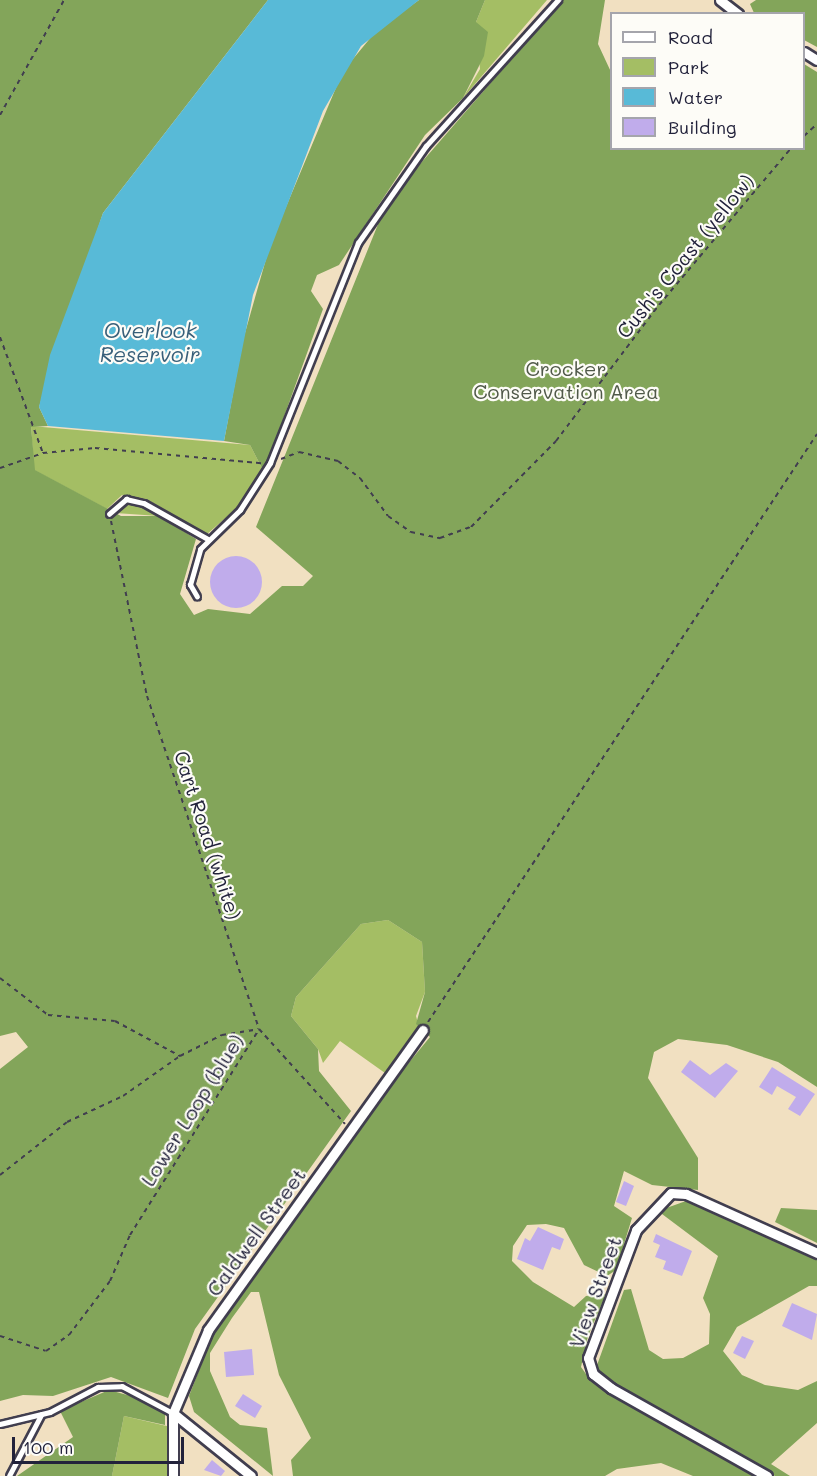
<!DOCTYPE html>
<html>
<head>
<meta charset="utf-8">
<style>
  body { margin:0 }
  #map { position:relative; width:817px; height:1476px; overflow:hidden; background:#f1e0c1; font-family:Mali,sans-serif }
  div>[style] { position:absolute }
  .green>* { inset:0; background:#a4be64 }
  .forest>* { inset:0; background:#83a55a }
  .water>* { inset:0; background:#58bad7 }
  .building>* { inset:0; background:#c0aceb }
  .round { border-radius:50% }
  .path>* { height:2px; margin-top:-1px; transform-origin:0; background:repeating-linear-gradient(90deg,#413e4f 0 4.5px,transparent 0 9px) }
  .roads { filter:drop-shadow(2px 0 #413e4f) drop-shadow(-2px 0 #413e4f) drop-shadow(0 2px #413e4f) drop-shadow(0 -2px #413e4f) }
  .lane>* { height:4.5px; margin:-2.25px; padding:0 2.25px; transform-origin:2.25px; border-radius:2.25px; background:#fff }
  .street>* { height:9px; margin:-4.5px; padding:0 4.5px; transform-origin:4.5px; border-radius:4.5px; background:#fff }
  span { translate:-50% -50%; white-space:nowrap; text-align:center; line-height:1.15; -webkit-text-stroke:4.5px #fdfcf7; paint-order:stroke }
  .street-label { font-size:20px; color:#22223b }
  .park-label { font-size:20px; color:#505949 }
  .water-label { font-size:21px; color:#385f79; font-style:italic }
  .legend { position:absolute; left:610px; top:12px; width:195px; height:138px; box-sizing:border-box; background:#fdfcf7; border:2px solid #a5a5ac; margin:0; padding:8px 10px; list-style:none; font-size:18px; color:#22223b }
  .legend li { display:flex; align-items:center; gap:12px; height:30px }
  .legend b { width:30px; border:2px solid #a5a5ac }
  .scale { position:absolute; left:12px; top:1437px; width:172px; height:27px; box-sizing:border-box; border:3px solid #22223b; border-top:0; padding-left:8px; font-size:18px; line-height:21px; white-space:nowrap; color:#22223b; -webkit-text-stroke:4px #fdfcf7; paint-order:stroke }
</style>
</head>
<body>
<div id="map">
  <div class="green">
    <div style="clip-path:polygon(485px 0,547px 0,463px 98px,480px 69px,476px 22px)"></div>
    <div style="clip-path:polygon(31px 426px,250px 445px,264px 472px,237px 508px,206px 535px,148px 500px,122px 495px,107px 509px,34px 470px)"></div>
    <div style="clip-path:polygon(130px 504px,138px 504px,159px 516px,115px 513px)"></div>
    <div style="clip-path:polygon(388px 920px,422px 942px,425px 992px,416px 1016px,419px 1027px,385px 1073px,340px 1041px,323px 1063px,318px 1049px,291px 1016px,296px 997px,361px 924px)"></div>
    <div style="clip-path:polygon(124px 1416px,171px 1427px,173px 1476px,112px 1476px)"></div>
  </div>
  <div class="forest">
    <div style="clip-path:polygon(0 0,268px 0,103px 213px,39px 407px,48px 426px,31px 427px,35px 470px,121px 516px,159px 516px,196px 539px,180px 594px,194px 615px,208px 609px,250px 614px,282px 586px,303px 586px,313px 576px,256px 527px,387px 202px,563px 0,605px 0,598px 44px,611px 72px,612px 148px,804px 148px,804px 64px,817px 72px,817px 1087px,778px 1062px,727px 1045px,678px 1039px,654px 1052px,648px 1078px,698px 1158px,698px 1190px,652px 1185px,624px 1171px,614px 1206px,632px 1218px,616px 1270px,607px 1276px,584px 1265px,564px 1228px,546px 1224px,527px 1225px,513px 1246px,512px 1261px,533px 1282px,574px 1307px,586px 1296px,606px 1294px,588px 1336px,581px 1367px,586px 1374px,756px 1476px,693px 1476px,661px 1463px,617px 1469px,605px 1476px,293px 1476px,291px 1460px,311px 1438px,279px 1375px,259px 1292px,251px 1292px,232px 1318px,210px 1353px,210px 1371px,230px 1417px,240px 1425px,267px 1428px,273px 1476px,194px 1412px,189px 1396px,214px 1332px,383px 1094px,430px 1037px,416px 1024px,425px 992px,422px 942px,388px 920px,361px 924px,296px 997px,291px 1016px,318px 1049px,319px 1071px,351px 1111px,195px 1329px,168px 1398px,111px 1377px,53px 1396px,23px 1395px,0 1401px,0 1069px,28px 1047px,16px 1032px,0 1036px)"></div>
    <div style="clip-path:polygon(419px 0,485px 0,476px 22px,488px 32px,484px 56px,463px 98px,425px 135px,339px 265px,317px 275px,311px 291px,323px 309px,264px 472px,250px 445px,224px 441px,243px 340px,270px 245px,343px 71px,377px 30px)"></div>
    <div style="clip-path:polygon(756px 0,817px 0,817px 47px,804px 40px,804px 14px,754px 13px,750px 4px)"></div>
    <div style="clip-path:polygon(686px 1201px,817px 1259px,817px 1286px,809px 1286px,737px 1327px,723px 1351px,742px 1375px,765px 1385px,798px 1390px,817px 1381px,817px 1423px,771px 1464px,790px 1476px,775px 1476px,612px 1384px,596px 1368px,624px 1290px,631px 1289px,649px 1350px,663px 1359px,683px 1358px,709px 1344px,710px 1314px,703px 1298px,718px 1256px,658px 1211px)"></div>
    <div style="clip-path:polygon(781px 1208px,817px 1210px,817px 1243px,775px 1222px)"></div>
    <div style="clip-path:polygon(109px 1390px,149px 1401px,165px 1413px,165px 1425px,124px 1416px,112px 1476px,17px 1476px,73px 1437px,60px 1411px)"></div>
  </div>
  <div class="water">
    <div style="clip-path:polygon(268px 0,419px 0,361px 46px,323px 111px,253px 295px,224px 441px,48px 426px,39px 407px,50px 355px,103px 213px)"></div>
  </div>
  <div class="building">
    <div class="round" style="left:210px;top:556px;width:52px;height:52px"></div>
    <div style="clip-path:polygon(690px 1060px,710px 1075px,726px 1063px,738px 1071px,715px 1098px,681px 1072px)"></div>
    <div style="clip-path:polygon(772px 1067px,815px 1094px,800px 1116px,788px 1109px,796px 1097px,777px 1086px,772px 1095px,759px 1087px)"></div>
    <div style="clip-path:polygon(624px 1181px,634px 1186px,626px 1206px,616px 1202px)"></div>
    <div style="clip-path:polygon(538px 1227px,564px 1239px,560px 1250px,552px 1247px,543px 1270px,517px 1259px,525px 1238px,530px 1241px)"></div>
    <div style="clip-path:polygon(656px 1234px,692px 1251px,682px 1276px,663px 1269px,666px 1261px,655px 1257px,660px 1245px,653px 1242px)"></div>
    <div style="clip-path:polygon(792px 1303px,817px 1314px,812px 1340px,782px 1326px)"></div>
    <div style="clip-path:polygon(742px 1336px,754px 1341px,745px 1359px,733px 1353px)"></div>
    <div style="clip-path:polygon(252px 1349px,254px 1375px,226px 1377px,224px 1352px)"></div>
    <div style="clip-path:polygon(243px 1394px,262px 1406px,255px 1418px,235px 1406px)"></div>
    <div style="clip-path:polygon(212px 1460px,225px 1471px,221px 1476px,204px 1470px)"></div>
  </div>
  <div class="path">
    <div style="left:0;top:115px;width:132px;rotate:-60.9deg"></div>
    <div style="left:804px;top:136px;width:18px;rotate:-43deg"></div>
    <div style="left:0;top:337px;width:124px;rotate:69.7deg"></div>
    <div style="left:281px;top:459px;width:19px;rotate:-21deg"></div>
    <div style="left:299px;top:452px;width:40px;rotate:13deg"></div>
    <div style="left:338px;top:461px;width:28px;rotate:38deg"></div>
    <div style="left:360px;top:478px;width:47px;rotate:53.6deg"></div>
    <div style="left:388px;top:516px;width:28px;rotate:35deg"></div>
    <div style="left:411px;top:532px;width:30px;rotate:12deg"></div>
    <div style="left:440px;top:538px;width:33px;rotate:-20deg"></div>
    <div style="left:471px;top:527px;width:121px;rotate:-45.3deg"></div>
    <div style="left:556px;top:441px;width:171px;rotate:-52.9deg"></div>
    <div style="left:659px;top:305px;width:205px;rotate:-49.9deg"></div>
    <div style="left:0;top:468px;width:46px;rotate:-19.2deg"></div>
    <div style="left:43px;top:453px;width:52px;rotate:-5.5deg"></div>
    <div style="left:95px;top:448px;width:167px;rotate:5.2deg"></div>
    <div style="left:111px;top:521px;width:179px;rotate:78.4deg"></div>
    <div style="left:147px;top:696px;width:351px;rotate:71.4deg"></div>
    <div style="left:259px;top:1029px;width:128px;rotate:47.8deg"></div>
    <div style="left:0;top:978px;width:61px;rotate:37.6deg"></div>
    <div style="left:48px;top:1015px;width:67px;rotate:5.1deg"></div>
    <div style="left:115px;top:1021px;width:74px;rotate:28.3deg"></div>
    <div style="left:428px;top:1022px;width:705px;rotate:-56.51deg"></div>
    <div style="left:0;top:1175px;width:85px;rotate:-38.3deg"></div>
    <div style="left:67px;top:1122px;width:62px;rotate:-24.9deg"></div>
    <div style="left:123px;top:1096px;width:70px;rotate:-35.1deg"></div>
    <div style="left:180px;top:1056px;width:47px;rotate:-26.6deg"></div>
    <div style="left:222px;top:1035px;width:37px;rotate:-9deg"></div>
    <div style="left:0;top:1336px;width:48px;rotate:18.1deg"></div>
    <div style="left:46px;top:1351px;width:28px;rotate:-35deg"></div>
    <div style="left:69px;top:1335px;width:68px;rotate:-52.8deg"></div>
    <div style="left:110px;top:1281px;width:50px;rotate:-66.5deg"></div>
    <div style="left:130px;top:1235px;width:243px;rotate:-57.9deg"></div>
  </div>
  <div class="roads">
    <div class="lane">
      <div style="left:109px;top:514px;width:23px;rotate:-41deg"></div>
      <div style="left:126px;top:499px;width:18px;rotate:13deg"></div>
      <div style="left:144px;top:503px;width:73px;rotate:29.4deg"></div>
      <div style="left:197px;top:597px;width:14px;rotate:-120deg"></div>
      <div style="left:190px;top:585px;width:37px;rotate:-74deg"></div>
      <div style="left:200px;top:549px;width:56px;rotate:-44.3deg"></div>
      <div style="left:240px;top:510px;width:56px;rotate:-57.4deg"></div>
      <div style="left:270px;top:463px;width:237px;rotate:-68.2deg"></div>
      <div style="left:358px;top:243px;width:118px;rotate:-55deg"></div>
      <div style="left:426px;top:146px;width:197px;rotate:-47.9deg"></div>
      <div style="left:0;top:1424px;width:51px;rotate:-13.5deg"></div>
      <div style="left:50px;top:1412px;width:54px;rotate:-27.5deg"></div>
      <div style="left:98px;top:1387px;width:24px;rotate:-2deg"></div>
      <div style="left:122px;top:1386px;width:58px;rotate:27.9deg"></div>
      <div style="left:9px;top:1476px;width:69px;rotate:-62.3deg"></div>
    </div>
    <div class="street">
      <div style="left:720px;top:0;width:23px;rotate:38deg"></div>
      <div style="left:804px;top:52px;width:15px;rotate:32deg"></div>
      <div style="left:173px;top:1413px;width:100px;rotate:38.9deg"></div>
      <div style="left:173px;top:1476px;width:63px;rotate:-90deg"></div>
      <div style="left:173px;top:1413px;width:90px;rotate:-67.1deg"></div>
      <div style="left:208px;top:1330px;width:369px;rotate:-54.4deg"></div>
      <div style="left:767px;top:1476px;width:179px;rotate:-150.6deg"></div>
      <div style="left:611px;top:1388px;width:23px;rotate:-142deg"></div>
      <div style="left:593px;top:1374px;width:17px;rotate:-107deg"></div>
      <div style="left:588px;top:1358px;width:137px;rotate:-69.4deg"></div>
      <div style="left:636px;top:1230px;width:51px;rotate:-46.6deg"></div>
      <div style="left:671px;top:1193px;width:15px;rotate:4deg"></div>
      <div style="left:686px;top:1194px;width:144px;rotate:24.2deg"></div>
    </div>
  </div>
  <div class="street-label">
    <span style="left:685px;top:256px;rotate:-51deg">Cush's Coast (yellow)</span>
    <span style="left:208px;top:835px;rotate:72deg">Cart Road (white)</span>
    <span style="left:192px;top:1110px;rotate:-58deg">Lower Loop (blue)</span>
    <span style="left:256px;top:1232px;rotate:-54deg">Caldwell Street</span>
    <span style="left:595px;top:1292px;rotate:-70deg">View Street</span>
  </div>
  <div class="park-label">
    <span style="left:566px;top:380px">Crocker<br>Conservation Area</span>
  </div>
  <div class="water-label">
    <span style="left:150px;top:342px">Overlook<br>Reservoir</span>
  </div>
  <ul class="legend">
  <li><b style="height:8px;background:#fff"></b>Road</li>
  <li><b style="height:16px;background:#a4be64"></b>Park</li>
  <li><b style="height:16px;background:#58bad7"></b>Water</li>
  <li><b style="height:16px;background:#c0aceb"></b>Building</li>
  </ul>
  <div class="scale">100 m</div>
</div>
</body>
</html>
